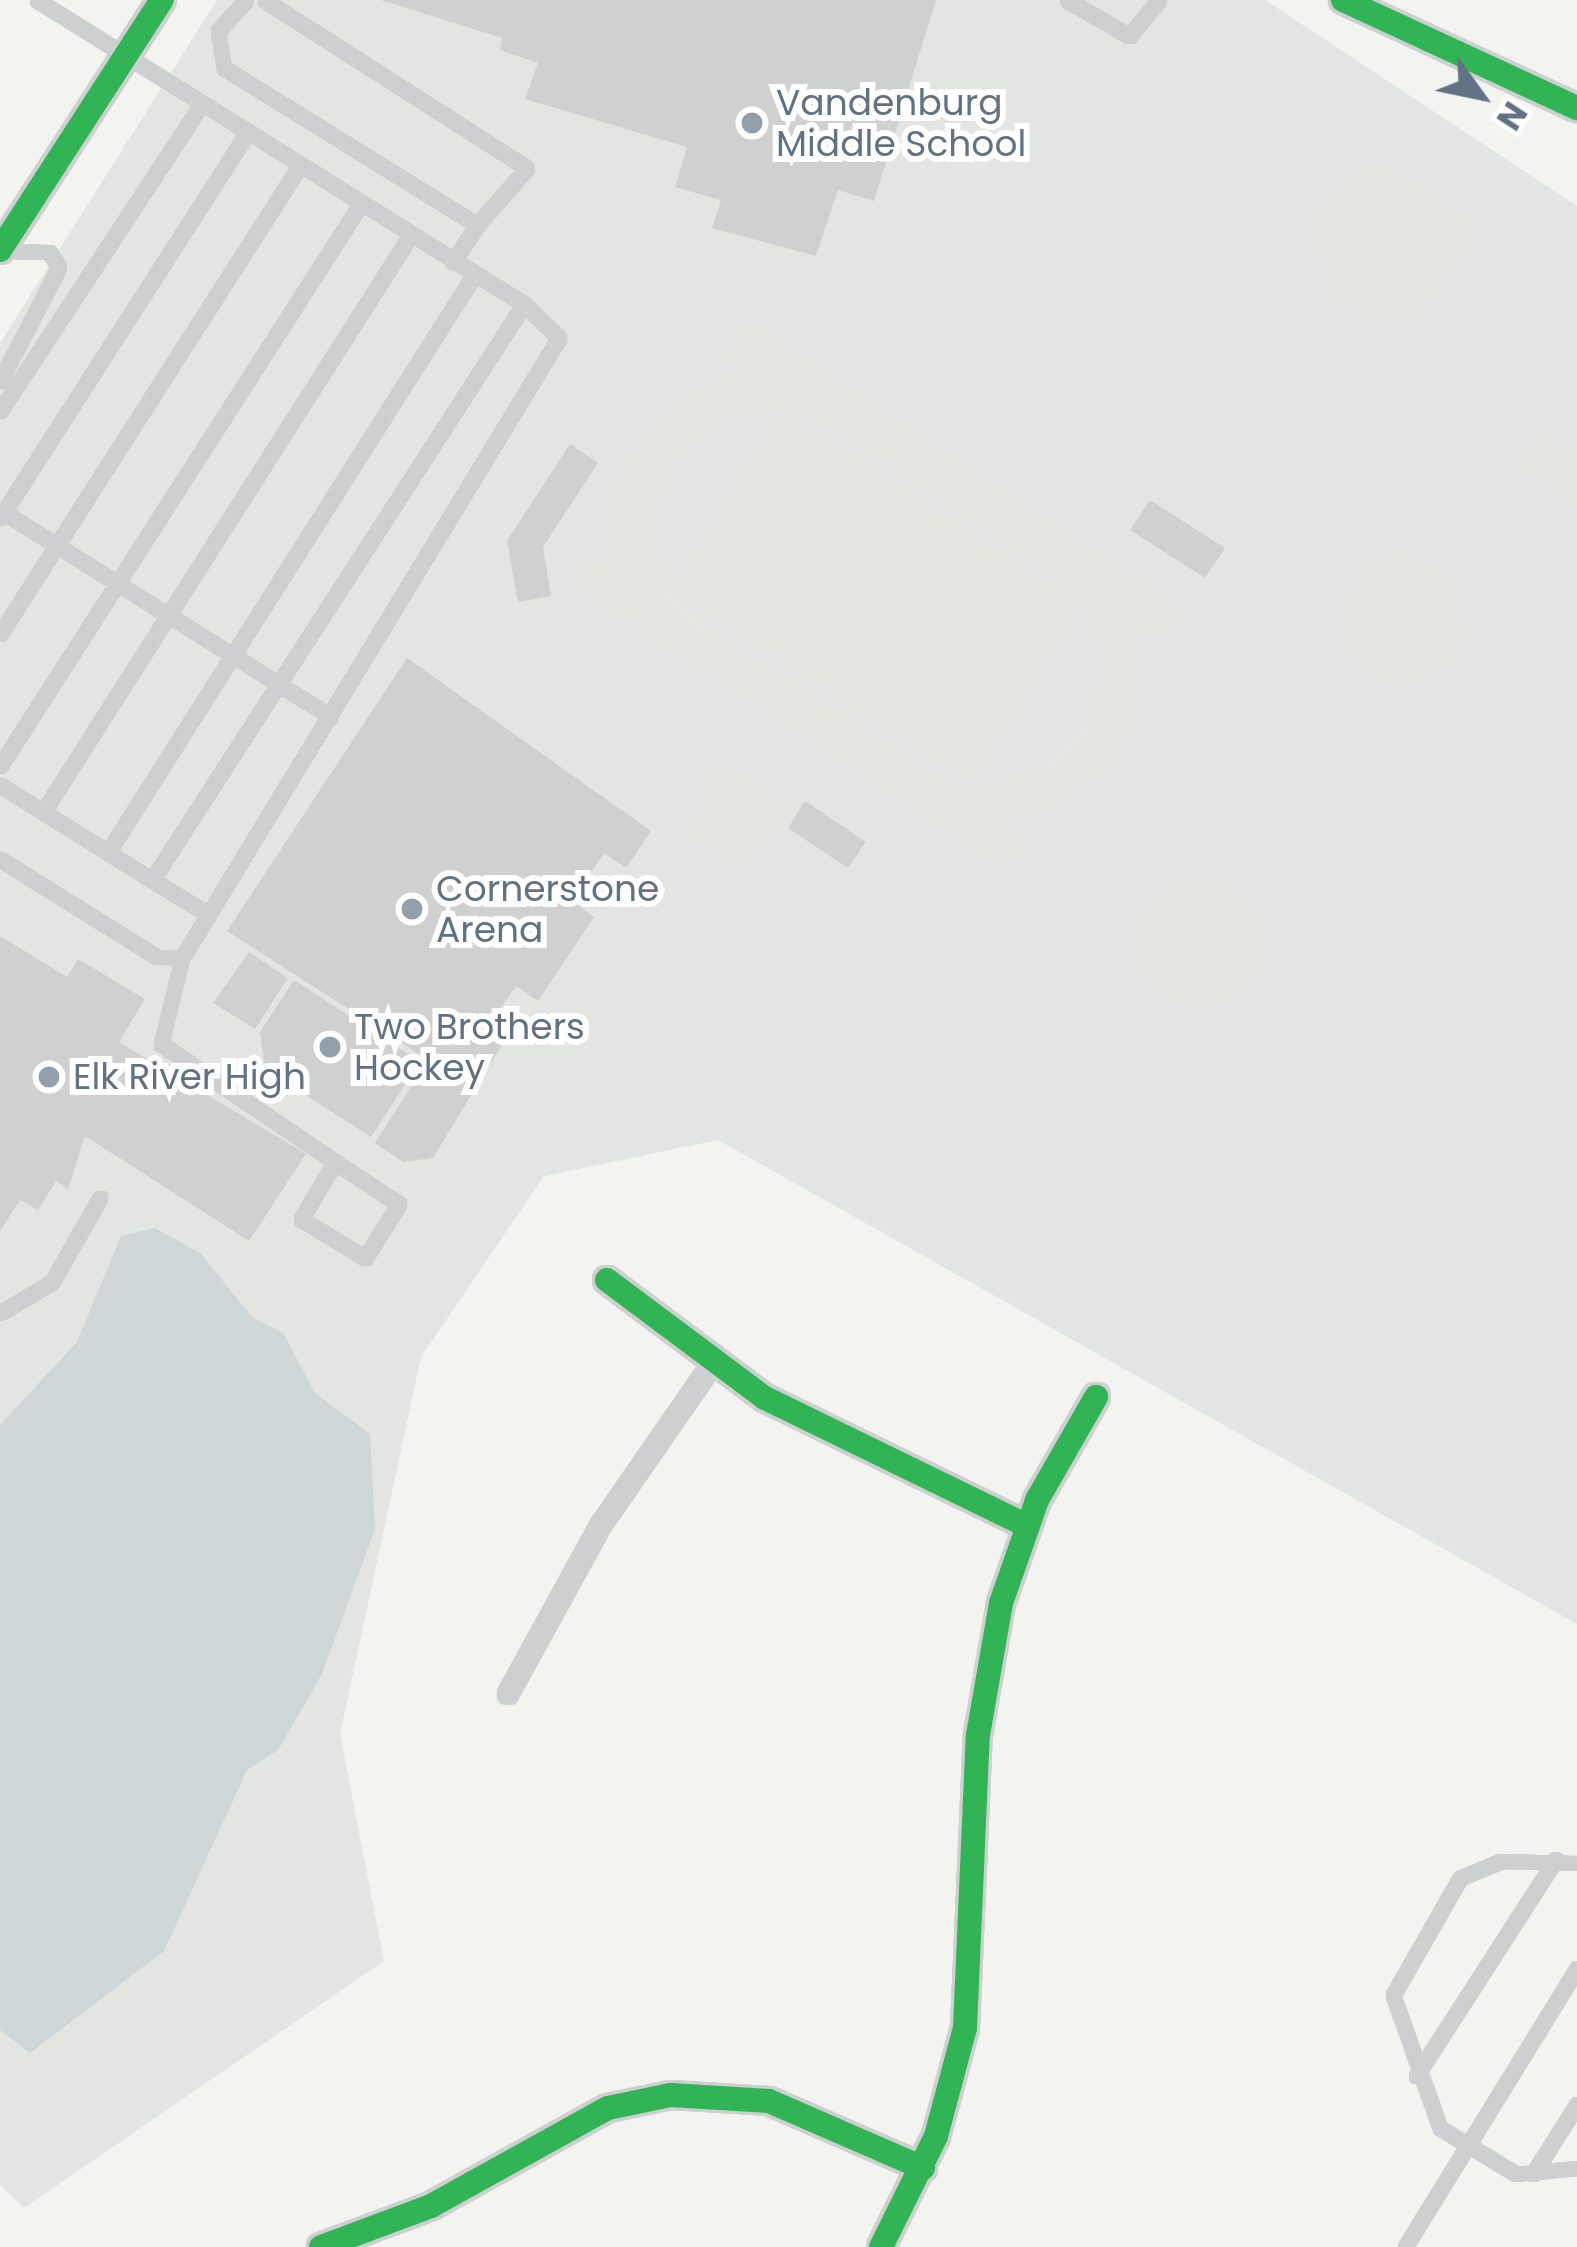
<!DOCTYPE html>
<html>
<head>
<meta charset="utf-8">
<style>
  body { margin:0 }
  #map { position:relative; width:1577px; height:2247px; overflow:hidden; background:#f3f3f0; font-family:Poppins,sans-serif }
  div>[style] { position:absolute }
  .built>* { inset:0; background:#e3e5e3 }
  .green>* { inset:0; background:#e2e6de }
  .round { border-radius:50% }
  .water>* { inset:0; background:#ced6d8 }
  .building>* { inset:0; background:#cfd0d0 }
  .roads { filter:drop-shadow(3px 0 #ced0d0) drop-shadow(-3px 0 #ced0d0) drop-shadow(0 3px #ced0d0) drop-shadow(0 -3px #ced0d0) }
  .lane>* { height:9px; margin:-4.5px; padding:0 4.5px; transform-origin:4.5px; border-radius:4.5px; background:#cecfd0 }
  .street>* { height:16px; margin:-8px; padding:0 8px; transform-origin:8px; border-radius:8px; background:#cecfd0 }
  .fast>* { height:24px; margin:-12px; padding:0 12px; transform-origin:12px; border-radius:12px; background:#30b455 }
  .dots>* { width:33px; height:33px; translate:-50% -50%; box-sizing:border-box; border:6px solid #fff; border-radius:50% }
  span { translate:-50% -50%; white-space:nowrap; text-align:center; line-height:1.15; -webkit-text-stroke:12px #fff; paint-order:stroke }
  .poi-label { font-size:36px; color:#607283 }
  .left { translate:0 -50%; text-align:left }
  .north { position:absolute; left:1421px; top:36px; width:120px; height:120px; -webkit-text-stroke:9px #fff; paint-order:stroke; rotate:123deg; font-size:33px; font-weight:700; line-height:48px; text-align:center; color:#607283 }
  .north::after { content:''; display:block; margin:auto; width:42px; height:54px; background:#607283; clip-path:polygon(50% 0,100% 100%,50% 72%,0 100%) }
</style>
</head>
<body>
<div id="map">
  <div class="built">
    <div style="clip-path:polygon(217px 0,1265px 0,1577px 206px,1577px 1624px,718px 1140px,544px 1176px,421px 1357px,340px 1734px,384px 1961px,24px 2208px,0 2185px,0 343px)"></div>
  </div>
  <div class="green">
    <div style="clip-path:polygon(1387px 170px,1473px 228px,1416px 315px,1379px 323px,1341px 296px,1318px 239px,1328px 197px,1355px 171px)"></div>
    <div style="clip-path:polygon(evenodd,747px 323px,1176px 606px,1156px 636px,1132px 621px,1133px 711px,1106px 763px,1056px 803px,1001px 820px,1024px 837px,1005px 866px,577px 585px,594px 558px,620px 573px,614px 512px,624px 469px,677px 400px,751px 372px,727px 354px,747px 323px,778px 405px,836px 426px,1080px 594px,1102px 644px,1101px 687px,1087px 729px,1046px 770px,991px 788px,937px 779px,705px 630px,663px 588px,650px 515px,668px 462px,720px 417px,778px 405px)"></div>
    <div style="clip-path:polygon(786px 415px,1078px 608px,966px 778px,674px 587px)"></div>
    <div style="clip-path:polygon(1539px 433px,1577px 458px,1577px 500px,1520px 463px)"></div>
    <div style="clip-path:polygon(1402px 555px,1452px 586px,1460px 628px,1454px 653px,1414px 680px,1384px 678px,1346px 642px,1344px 611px,1373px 559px)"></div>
    <div style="clip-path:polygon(717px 760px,790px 807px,738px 864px,695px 835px)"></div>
    <div class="round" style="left:1138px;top:880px;width:120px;height:120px"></div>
  </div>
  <div class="water">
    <div style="clip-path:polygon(155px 1228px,200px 1253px,253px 1318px,283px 1333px,315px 1393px,370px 1434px,375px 1529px,322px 1674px,278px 1750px,247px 1770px,164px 1951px,30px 2053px,0 2030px,0 1425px,77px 1342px,121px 1236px)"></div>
  </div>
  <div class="building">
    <div style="clip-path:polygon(381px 0,936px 0,874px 201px,838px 190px,816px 256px,712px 228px,721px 200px,675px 187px,687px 147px,525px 99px,538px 63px,500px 50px,502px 38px)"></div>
    <div style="clip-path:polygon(570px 444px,598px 463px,543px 547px,551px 596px,518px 602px,507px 541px)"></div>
    <div style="clip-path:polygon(1150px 500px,1225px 548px,1205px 578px,1130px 530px)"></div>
    <div style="clip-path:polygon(407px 658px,651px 831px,626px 868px,604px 853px,572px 901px,594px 917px,538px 1001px,516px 986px,485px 1031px,503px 1043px,433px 1158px,403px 1162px,375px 1143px,428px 1060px,227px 931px)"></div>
    <div style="clip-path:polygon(805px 801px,866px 842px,848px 868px,788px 828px)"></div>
    <div style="clip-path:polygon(0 936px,67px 977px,78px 959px,145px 999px,119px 1042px,306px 1154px,249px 1241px,85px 1136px,68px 1189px,56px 1181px,38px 1210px,20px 1200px,0 1231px)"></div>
    <div style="clip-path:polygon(249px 952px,288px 978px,255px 1029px,213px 1003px)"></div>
    <div style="clip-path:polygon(294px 980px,420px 1062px,371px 1137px,265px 1069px,260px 1032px)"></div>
  </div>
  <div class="roads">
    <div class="lane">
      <div style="left:246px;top:0;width:42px;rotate:132.1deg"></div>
      <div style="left:218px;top:31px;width:37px;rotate:81deg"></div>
      <div style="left:224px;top:68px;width:298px;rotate:31.8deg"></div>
      <div style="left:477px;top:225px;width:76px;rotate:-48.7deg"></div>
      <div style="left:527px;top:168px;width:312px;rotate:-147.4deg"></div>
      <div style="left:1067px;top:0;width:72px;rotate:30.1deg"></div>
      <div style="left:1129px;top:36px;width:47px;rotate:-50.2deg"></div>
      <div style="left:453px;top:262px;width:44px;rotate:-57deg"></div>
      <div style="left:0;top:381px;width:128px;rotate:-62.6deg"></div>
      <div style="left:59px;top:267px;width:18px;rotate:-124deg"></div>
      <div style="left:49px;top:252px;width:44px;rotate:-178.7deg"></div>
      <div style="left:0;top:411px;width:367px;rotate:-56.7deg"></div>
      <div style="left:0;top:510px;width:390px;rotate:32deg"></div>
      <div style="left:0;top:518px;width:455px;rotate:-57.3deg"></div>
      <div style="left:0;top:634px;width:555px;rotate:-57.37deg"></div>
      <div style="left:0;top:766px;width:667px;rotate:-57.31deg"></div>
      <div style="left:0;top:785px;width:179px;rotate:32deg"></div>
      <div style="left:43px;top:812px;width:683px;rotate:-57.5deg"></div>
      <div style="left:108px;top:852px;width:683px;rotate:-57.61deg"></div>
      <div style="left:0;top:859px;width:185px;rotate:32deg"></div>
      <div style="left:157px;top:957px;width:25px;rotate:2deg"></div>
      <div style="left:182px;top:958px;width:726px;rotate:-58.7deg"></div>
      <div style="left:559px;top:338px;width:49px;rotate:-135.8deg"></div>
      <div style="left:524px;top:304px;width:574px;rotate:-148.03deg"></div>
      <div style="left:209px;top:915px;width:67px;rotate:-148.4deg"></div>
      <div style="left:152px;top:880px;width:686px;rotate:-57.14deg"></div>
      <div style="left:182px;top:958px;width:89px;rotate:103.7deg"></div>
      <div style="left:161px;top:1044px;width:210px;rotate:34.1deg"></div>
      <div style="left:335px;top:1162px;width:77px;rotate:33.3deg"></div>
      <div style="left:399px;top:1204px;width:64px;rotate:122.2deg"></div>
      <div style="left:365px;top:1258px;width:75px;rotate:-148.6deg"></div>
      <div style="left:301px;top:1219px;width:66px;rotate:-59.2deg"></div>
      <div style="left:0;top:1313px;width:61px;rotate:-30.8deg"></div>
      <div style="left:52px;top:1282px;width:97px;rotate:-60.3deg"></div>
      <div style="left:1577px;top:1863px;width:76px;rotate:-178.5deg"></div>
      <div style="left:1501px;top:1861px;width:44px;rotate:157.5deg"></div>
      <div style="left:1460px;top:1878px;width:135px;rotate:119.8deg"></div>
      <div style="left:1393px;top:1995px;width:141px;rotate:70.5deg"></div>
      <div style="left:1440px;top:2128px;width:89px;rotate:31.2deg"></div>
      <div style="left:1516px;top:2174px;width:61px;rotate:-5.6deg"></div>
      <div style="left:1416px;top:2076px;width:258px;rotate:-57.2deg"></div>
      <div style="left:1533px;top:2174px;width:83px;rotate:-57.8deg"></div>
      <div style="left:1405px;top:2247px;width:328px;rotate:-58.3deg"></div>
    </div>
    <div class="street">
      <div style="left:508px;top:1694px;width:193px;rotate:-61.2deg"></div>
      <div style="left:601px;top:1525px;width:197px;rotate:-55.3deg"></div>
    </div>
    <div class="fast">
      <div style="left:1343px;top:0;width:258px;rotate:24.8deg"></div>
      <div style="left:0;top:250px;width:298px;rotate:-57.1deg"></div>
      <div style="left:607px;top:1280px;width:197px;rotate:36.8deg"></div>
      <div style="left:765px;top:1398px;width:292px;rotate:26deg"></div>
      <div style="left:321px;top:2247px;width:117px;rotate:-20.4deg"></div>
      <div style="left:431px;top:2206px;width:202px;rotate:-29deg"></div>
      <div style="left:608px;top:2108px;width:64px;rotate:-11.7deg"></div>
      <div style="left:671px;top:2095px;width:98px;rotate:3.5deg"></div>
      <div style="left:769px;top:2101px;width:168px;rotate:23.5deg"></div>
      <div style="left:881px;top:2247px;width:124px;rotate:-63.6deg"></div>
      <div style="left:936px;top:2136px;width:112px;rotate:-75deg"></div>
      <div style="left:965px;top:2028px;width:293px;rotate:-87.5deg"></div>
      <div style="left:978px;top:1735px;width:134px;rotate:-80.1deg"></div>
      <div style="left:1001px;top:1603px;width:109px;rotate:-70.7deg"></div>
      <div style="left:1037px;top:1500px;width:119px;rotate:-60.2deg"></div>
    </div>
  </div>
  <div class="dots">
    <div style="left:752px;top:123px;background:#939fa9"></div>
    <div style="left:412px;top:909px;background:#939fa9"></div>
    <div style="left:330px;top:1047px;background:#939fa9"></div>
    <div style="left:49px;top:1077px;background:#939fa9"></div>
  </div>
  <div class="poi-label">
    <span class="left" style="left:776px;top:123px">Vandenburg<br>Middle School</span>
    <span class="left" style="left:436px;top:909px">Cornerstone<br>Arena</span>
    <span class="left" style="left:354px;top:1047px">Two Brothers<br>Hockey</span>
    <span class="left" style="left:73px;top:1077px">Elk River High</span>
  </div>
  <div class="north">N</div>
</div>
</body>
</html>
